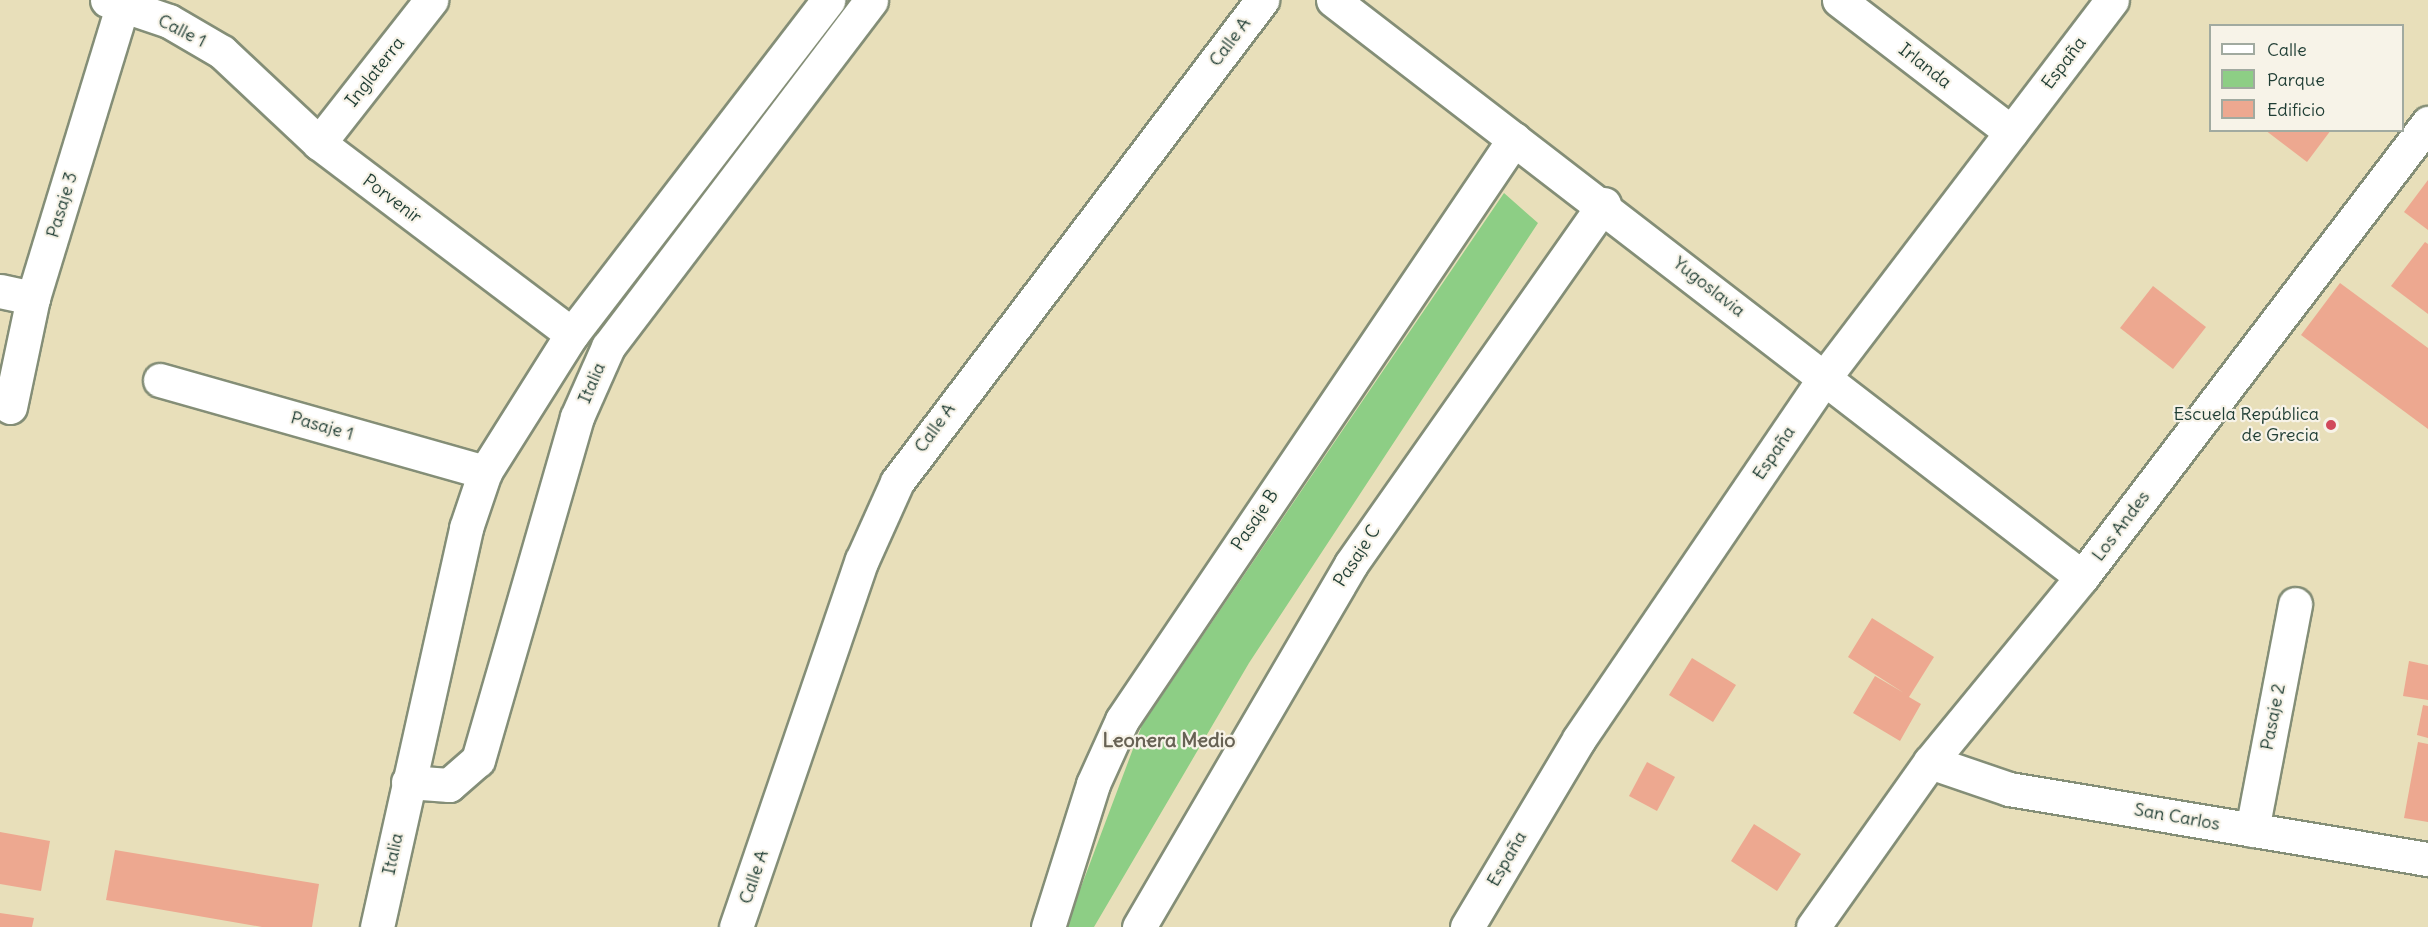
<!DOCTYPE html>
<html>
<head>
<meta charset="utf-8">
<style>
	body { margin:0 }
	#map { position:relative; width:2428px; height:927px; overflow:hidden; background:#e8dfba; font-family:Delius,sans-serif }
	div>[style] { position:absolute }
	.green>* { inset:0; background:#8dce85 }
	.building>* { inset:0; background:#eda890 }
	.roads { filter:drop-shadow(2px 0 #848e77) drop-shadow(-2px 0 #848e77) drop-shadow(0 2px #848e77) drop-shadow(0 -2px #848e77) }
	.minor>* { height:33px; margin:-16.5px; padding:0 16.5px; transform-origin:16.5px; border-radius:16.5px; background:#fff }
	.dots>* { width:16px; height:16px; translate:-50% -50%; box-sizing:border-box; border:3px solid #f7f3e8; border-radius:50% }
	span { translate:-50% -50%; white-space:nowrap; text-align:center; line-height:1.15; -webkit-text-stroke:4.5px #f7f3e8; paint-order:stroke }
	.street-label { font-size:18px; color:#1f3d34 }
	.poi-label { font-size:18px; color:#1f3d34 }
	.right { translate:-100% -50%; text-align:right }
	.neighbourhood-label { font-size:20px; color:#676254; font-weight:700 }
	.legend { position:absolute; left:2209px; top:24px; width:195px; height:108px; box-sizing:border-box; background:#f7f3e8; border:2px solid #a1aaa0; margin:0; padding:8px 10px; list-style:none; font-size:18px; color:#1f3d34 }
	.legend li { display:flex; align-items:center; gap:12px; height:30px }
	.legend b { width:30px; border:2px solid #a1aaa0 }
</style>
</head>
<body>
<div id="map">
	<div class="green">
		<div style="clip-path:polygon(1504px 193px,1538px 223px,1249px 663px,1094px 927px,1066px 927px,1142px 725px)"></div>
	</div>
	<div class="building">
		<div style="clip-path:polygon(2265px 130px,2331px 130px,2307px 162px)"></div>
		<div style="clip-path:polygon(2428px 180px,2428px 230px,2404px 212px)"></div>
		<div style="clip-path:polygon(2425px 242px,2428px 244px,2428px 314px,2391px 286px)"></div>
		<div style="clip-path:polygon(2340px 283px,2428px 348px,2428px 429px,2301px 335px)"></div>
		<div style="clip-path:polygon(2153px 286px,2206px 327px,2173px 369px,2120px 328px)"></div>
		<div style="clip-path:polygon(1872px 618px,1934px 657px,1909px 697px,1921px 704px,1900px 741px,1853px 713px,1875px 676px,1904px 693px,1848px 657px)"></div>
		<div style="clip-path:polygon(1692px 658px,1736px 685px,1713px 722px,1669px 695px)"></div>
		<div style="clip-path:polygon(2409px 661px,2428px 665px,2428px 700px,2403px 696px)"></div>
		<div style="clip-path:polygon(2423px 705px,2428px 706px,2428px 738px,2417px 735px)"></div>
		<div style="clip-path:polygon(2418px 742px,2428px 744px,2428px 822px,2404px 818px)"></div>
		<div style="clip-path:polygon(1647px 762px,1675px 777px,1657px 811px,1629px 796px)"></div>
		<div style="clip-path:polygon(1754px 824px,1801px 854px,1777px 891px,1731px 861px)"></div>
		<div style="clip-path:polygon(0 832px,50px 841px,41px 891px,0 884px)"></div>
		<div style="clip-path:polygon(115px 850px,319px 884px,312px 927px,262px 927px,106px 900px)"></div>
		<div style="clip-path:polygon(0 913px,34px 918px,32px 927px,0 927px)"></div>
	</div>
	<div class="roads">
		<div class="minor">
			<div style="left:107px;top:0;width:65px;rotate:18.7deg"></div>
			<div style="left:169px;top:21px;width:61px;rotate:30.3deg"></div>
			<div style="left:222px;top:52px;width:133px;rotate:43.2deg"></div>
			<div style="left:319px;top:143px;width:317px;rotate:37.1deg"></div>
			<div style="left:1333px;top:0;width:945px;rotate:37.61deg"></div>
			<div style="left:1839px;top:0;width:217px;rotate:37.5deg"></div>
			<div style="left:319px;top:143px;width:182px;rotate:-51.9deg"></div>
			<div style="left:0;top:291px;width:34px;rotate:12deg"></div>
			<div style="left:160px;top:380px;width:338px;rotate:15.8deg"></div>
			<div style="left:10px;top:407px;width:111px;rotate:-78.1deg"></div>
			<div style="left:33px;top:298px;width:312px;rotate:-73deg"></div>
			<div style="left:1930px;top:762px;width:83px;rotate:18.9deg"></div>
			<div style="left:2009px;top:789px;width:425px;rotate:9.5deg"></div>
			<div style="left:408px;top:782px;width:41px;rotate:4.2deg"></div>
			<div style="left:449px;top:785px;width:38px;rotate:-41deg"></div>
			<div style="left:478px;top:760px;width:357px;rotate:-73.9deg"></div>
			<div style="left:577px;top:417px;width:77px;rotate:-66.1deg"></div>
			<div style="left:608px;top:347px;width:435px;rotate:-52.8deg"></div>
			<div style="left:2252px;top:830px;width:230px;rotate:-79.2deg"></div>
			<div style="left:377px;top:927px;width:409px;rotate:-77.4deg"></div>
			<div style="left:466px;top:528px;width:59px;rotate:-71.3deg"></div>
			<div style="left:485px;top:472px;width:163px;rotate:-57.8deg"></div>
			<div style="left:572px;top:334px;width:421px;rotate:-52.5deg"></div>
			<div style="left:736px;top:927px;width:388px;rotate:-71.1deg"></div>
			<div style="left:862px;top:560px;width:85px;rotate:-65.8deg"></div>
			<div style="left:897px;top:482px;width:605px;rotate:-52.86deg"></div>
			<div style="left:1048px;top:927px;width:150px;rotate:-72.5deg"></div>
			<div style="left:1093px;top:784px;width:70px;rotate:-65.6deg"></div>
			<div style="left:1122px;top:720px;width:701px;rotate:-55.99deg"></div>
			<div style="left:1139px;top:927px;width:420px;rotate:-59.7deg"></div>
			<div style="left:1351px;top:564px;width:440px;rotate:-54.9deg"></div>
			<div style="left:1467px;top:927px;width:219px;rotate:-59.2deg"></div>
			<div style="left:1579px;top:739px;width:436px;rotate:-55.8deg"></div>
			<div style="left:1824px;top:378px;width:475px;rotate:-52.7deg"></div>
			<div style="left:1813px;top:927px;width:202px;rotate:-54.7deg"></div>
			<div style="left:1930px;top:762px;width:239px;rotate:-50.6deg"></div>
			<div style="left:2082px;top:577px;width:571px;rotate:-52.69deg"></div>
		</div>
	</div>
	<div class="dots">
		<div style="left:2331px;top:425px;background:#d1495b"></div>
	</div>
	<div class="street-label">
		<span style="left:182px;top:31px;rotate:27deg">Calle 1</span>
		<span style="left:1230px;top:42px;rotate:-53deg">Calle A</span>
		<span style="left:2064px;top:63px;rotate:-53deg">España</span>
		<span style="left:1925px;top:66px;rotate:38deg">Irlanda</span>
		<span style="left:375px;top:72px;rotate:-52deg">Inglaterra</span>
		<span style="left:392px;top:199px;rotate:37deg">Porvenir</span>
		<span style="left:62px;top:205px;rotate:-73deg">Pasaje 3</span>
		<span style="left:1709px;top:287px;rotate:38deg">Yugoslavia</span>
		<span style="left:592px;top:383px;rotate:-67deg">Italia</span>
		<span style="left:322px;top:426px;rotate:16deg">Pasaje 1</span>
		<span style="left:935px;top:428px;rotate:-54deg">Calle A</span>
		<span style="left:1774px;top:453px;rotate:-56deg">España</span>
		<span style="left:1255px;top:520px;rotate:-56deg">Pasaje B</span>
		<span style="left:2121px;top:526px;rotate:-53deg">Los Andes</span>
		<span style="left:1357px;top:556px;rotate:-57deg">Pasaje C</span>
		<span style="left:2273px;top:717px;rotate:-79deg">Pasaje 2</span>
		<span style="left:2177px;top:817px;rotate:10deg">San Carlos</span>
		<span style="left:393px;top:854px;rotate:-78deg">Italia</span>
		<span style="left:1507px;top:859px;rotate:-60deg">España</span>
		<span style="left:754px;top:877px;rotate:-71deg">Calle A</span>
	</div>
	<div class="poi-label">
		<span class="right" style="left:2319px;top:425px">Escuela República<br>de Grecia</span>
	</div>
	<div class="neighbourhood-label">
		<span style="left:1169px;top:739px">Leonera Medio</span>
	</div>
	<ul class="legend">
	<li><b style="height:8px;background:#fff"></b>Calle</li>
	<li><b style="height:16px;background:#8dce85"></b>Parque</li>
	<li><b style="height:16px;background:#eda890"></b>Edificio</li>
	</ul>
</div>
</body>
</html>
